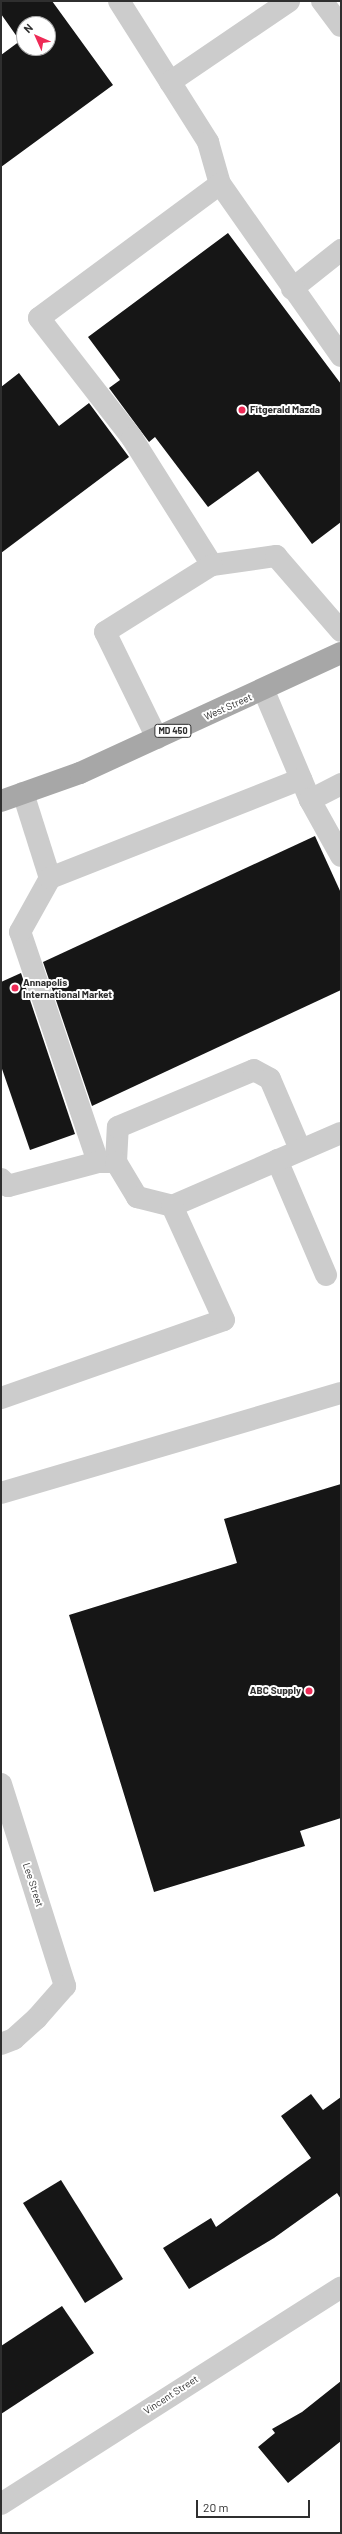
<!DOCTYPE html>
<html>
<head>
<meta charset="utf-8">
<style>
	body { margin:0 }
	#map { position:relative; width:342px; height:2534px; overflow:hidden; background:#fff; font-family:Barlow,sans-serif }
	div>[style] { position:absolute }
	.building>* { inset:0; background:#161616 }
	.minor>* { height:22px; margin:-11px; padding:0 11px; transform-origin:11px; border-radius:11px; background:#ccc }
	.major>* { height:22px; margin:-11px; padding:0 11px; transform-origin:11px; border-radius:11px; background:#a7a7a7 }
	.dots>* { width:11px; height:11px; translate:-50% -50%; box-sizing:border-box; border:2px solid #fff; border-radius:50% }
	span { translate:-50% -50%; white-space:nowrap; text-align:center; line-height:1.15; -webkit-text-stroke:4px #fff; paint-order:stroke }
	.shield-label span { padding:1px 3px; background:#fff; border:1px solid; border-radius:3px; -webkit-text-stroke-width:0 }
	.shield-label { font-size:9px; color:#2f2f2f; font-weight:700 }
	.poi-label { font-size:10px; color:#2f2f2f; font-weight:700 }
	.left { translate:0 -50%; text-align:left }
	.right { translate:-100% -50%; text-align:right }
	.street-label { font-size:10px; color:#2f2f2f }
	.frame { position:absolute; inset:0; border:2px solid #2f2f2f; pointer-events:none }
	.north { position:absolute; left:16px; top:16px; width:40px; height:40px; box-sizing:border-box; background:#fff; border:1px solid #acacac; border-radius:50%; rotate:315deg; font-size:11px; font-weight:700; line-height:16px; text-align:center; color:#2f2f2f }
	.north::after { content:''; display:block; margin:auto; width:14px; height:18px; background:#ee2a56; clip-path:polygon(50% 0,100% 100%,50% 72%,0 100%) }
	.scale { position:absolute; left:196px; top:2500px; width:114px; height:18px; box-sizing:border-box; border:2px solid #2f2f2f; border-top:0; padding-left:5px; font-size:12px; line-height:14px; white-space:nowrap; color:#2f2f2f; -webkit-text-stroke:3px #fff; paint-order:stroke }
</style>
</head>
<body>
<div id="map">
	<div class="building">
		<div style="clip-path:polygon(evenodd,1px 1px,52px 1px,113px 85px,1px 167px,1px 55px,20px 41px,1px 14px,1px 1px,24px 24px,48px 24px,48px 48px,24px 48px,24px 24px)"></div>
		<div style="clip-path:polygon(228px 233px,341px 384px,341px 522px,312px 544px,258px 471px,208px 507px,155px 437px,149px 442px,109px 388px,120px 380px,88px 337px)"></div>
		<div style="clip-path:polygon(19px 373px,59px 426px,89px 403px,129px 457px,1px 553px,1px 387px)"></div>
		<div style="clip-path:polygon(315px 836px,341px 893px,341px 990px,92px 1106px,43px 962px)"></div>
		<div style="clip-path:polygon(21px 973px,75px 1134px,30px 1150px,1px 1066px,1px 982px)"></div>
		<div style="clip-path:polygon(341px 1484px,341px 1818px,300px 1831px,305px 1846px,154px 1892px,69px 1615px,237px 1563px,224px 1519px)"></div>
		<div style="clip-path:polygon(311px 2094px,323px 2110px,341px 2097px,341px 2199px,337px 2193px,274px 2238px,189px 2289px,163px 2248px,211px 2218px,216px 2227px,311px 2158px,281px 2116px)"></div>
		<div style="clip-path:polygon(61px 2180px,123px 2279px,85px 2303px,23px 2203px)"></div>
		<div style="clip-path:polygon(62px 2306px,94px 2353px,1px 2414px,1px 2346px)"></div>
		<div style="clip-path:polygon(341px 2381px,341px 2441px,288px 2483px,258px 2447px,275px 2433px,272px 2429px,302px 2412px)"></div>
	</div>
	<div class="minor">
		<div style="left:119px;top:1px;width:167px;rotate:57.7deg"></div>
		<div style="left:208px;top:142px;width:44px;rotate:74.1deg"></div>
		<div style="left:322px;top:1px;width:31px;rotate:53deg"></div>
		<div style="left:170px;top:82px;width:144px;rotate:-34.2deg"></div>
		<div style="left:292px;top:289px;width:63px;rotate:-38.5deg"></div>
		<div style="left:341px;top:356px;width:210px;rotate:-125.1deg"></div>
		<div style="left:220px;top:184px;width:225px;rotate:143.5deg"></div>
		<div style="left:39px;top:318px;width:152px;rotate:52.2deg"></div>
		<div style="left:132px;top:438px;width:150px;rotate:57.8deg"></div>
		<div style="left:212px;top:565px;width:65px;rotate:-8deg"></div>
		<div style="left:276px;top:556px;width:99px;rotate:49.1deg"></div>
		<div style="left:264px;top:691px;width:118px;rotate:67.1deg"></div>
		<div style="left:310px;top:800px;width:64px;rotate:61deg"></div>
		<div style="left:157px;top:738px;width:118px;rotate:-116.1deg"></div>
		<div style="left:105px;top:632px;width:126px;rotate:-32.1deg"></div>
		<div style="left:23px;top:793px;width:89px;rotate:72.4deg"></div>
		<div style="left:310px;top:800px;width:35px;rotate:-27deg"></div>
		<div style="left:277px;top:1160px;width:125px;rotate:66.9deg"></div>
		<div style="left:98px;top:1162px;width:243px;rotate:-108.7deg"></div>
		<div style="left:20px;top:932px;width:62px;rotate:-60.9deg"></div>
		<div style="left:50px;top:878px;width:270px;rotate:-21.5deg"></div>
		<div style="left:116px;top:1162px;width:35px;rotate:-87deg"></div>
		<div style="left:118px;top:1127px;width:147px;rotate:-22.7deg"></div>
		<div style="left:254px;top:1070px;width:18px;rotate:29deg"></div>
		<div style="left:270px;top:1079px;width:76px;rotate:66.8deg"></div>
		<div style="left:1px;top:1179px;width:10px;rotate:45deg"></div>
		<div style="left:8px;top:1186px;width:93px;rotate:-14.9deg"></div>
		<div style="left:98px;top:1162px;width:18px"></div>
		<div style="left:116px;top:1162px;width:41px;rotate:59deg"></div>
		<div style="left:137px;top:1197px;width:36px;rotate:14deg"></div>
		<div style="left:172px;top:1206px;width:184px;rotate:-23.4deg"></div>
		<div style="left:1px;top:1398px;width:236px;rotate:-19.3deg"></div>
		<div style="left:224px;top:1320px;width:125px;rotate:-114.5deg"></div>
		<div style="left:1px;top:1493px;width:354px;rotate:-16.4deg"></div>
		<div style="left:1px;top:1784px;width:212px;rotate:72.4deg"></div>
		<div style="left:65px;top:1986px;width:43px;rotate:131.2deg"></div>
		<div style="left:37px;top:2018px;width:31px;rotate:138deg"></div>
		<div style="left:14px;top:2039px;width:14px;rotate:159deg"></div>
		<div style="left:1px;top:2504px;width:403px;rotate:-32.5deg"></div>
	</div>
	<div class="major">
		<div style="left:1px;top:801px;width:84px;rotate:-19.5deg"></div>
		<div style="left:80px;top:773px;width:287px;rotate:-24.7deg"></div>
	</div>
	<div class="dots">
		<div style="left:242px;top:410px;background:#ee2a56"></div>
		<div style="left:15px;top:988px;background:#ee2a56"></div>
		<div style="left:309px;top:1691px;background:#ee2a56"></div>
	</div>
	<div class="shield-label">
		<span style="left:173px;top:731px">MD 450</span>
	</div>
	<div class="poi-label">
		<span class="left" style="left:250px;top:410px">Fitgerald Mazda</span>
		<span class="left" style="left:23px;top:988px">Annapolis<br>International Market</span>
		<span class="right" style="left:301px;top:1691px">ABC Supply</span>
	</div>
	<div class="street-label">
		<span style="left:228px;top:707px;rotate:-24deg">West Street</span>
		<span style="left:33px;top:1885px;rotate:72deg">Lee Street</span>
		<span style="left:171px;top:2395px;rotate:-33deg">Vincent Street</span>
	</div>
	<div class="frame"></div>
	<div class="north">N</div>
	<div class="scale">20 m</div>
</div>
</body>
</html>
